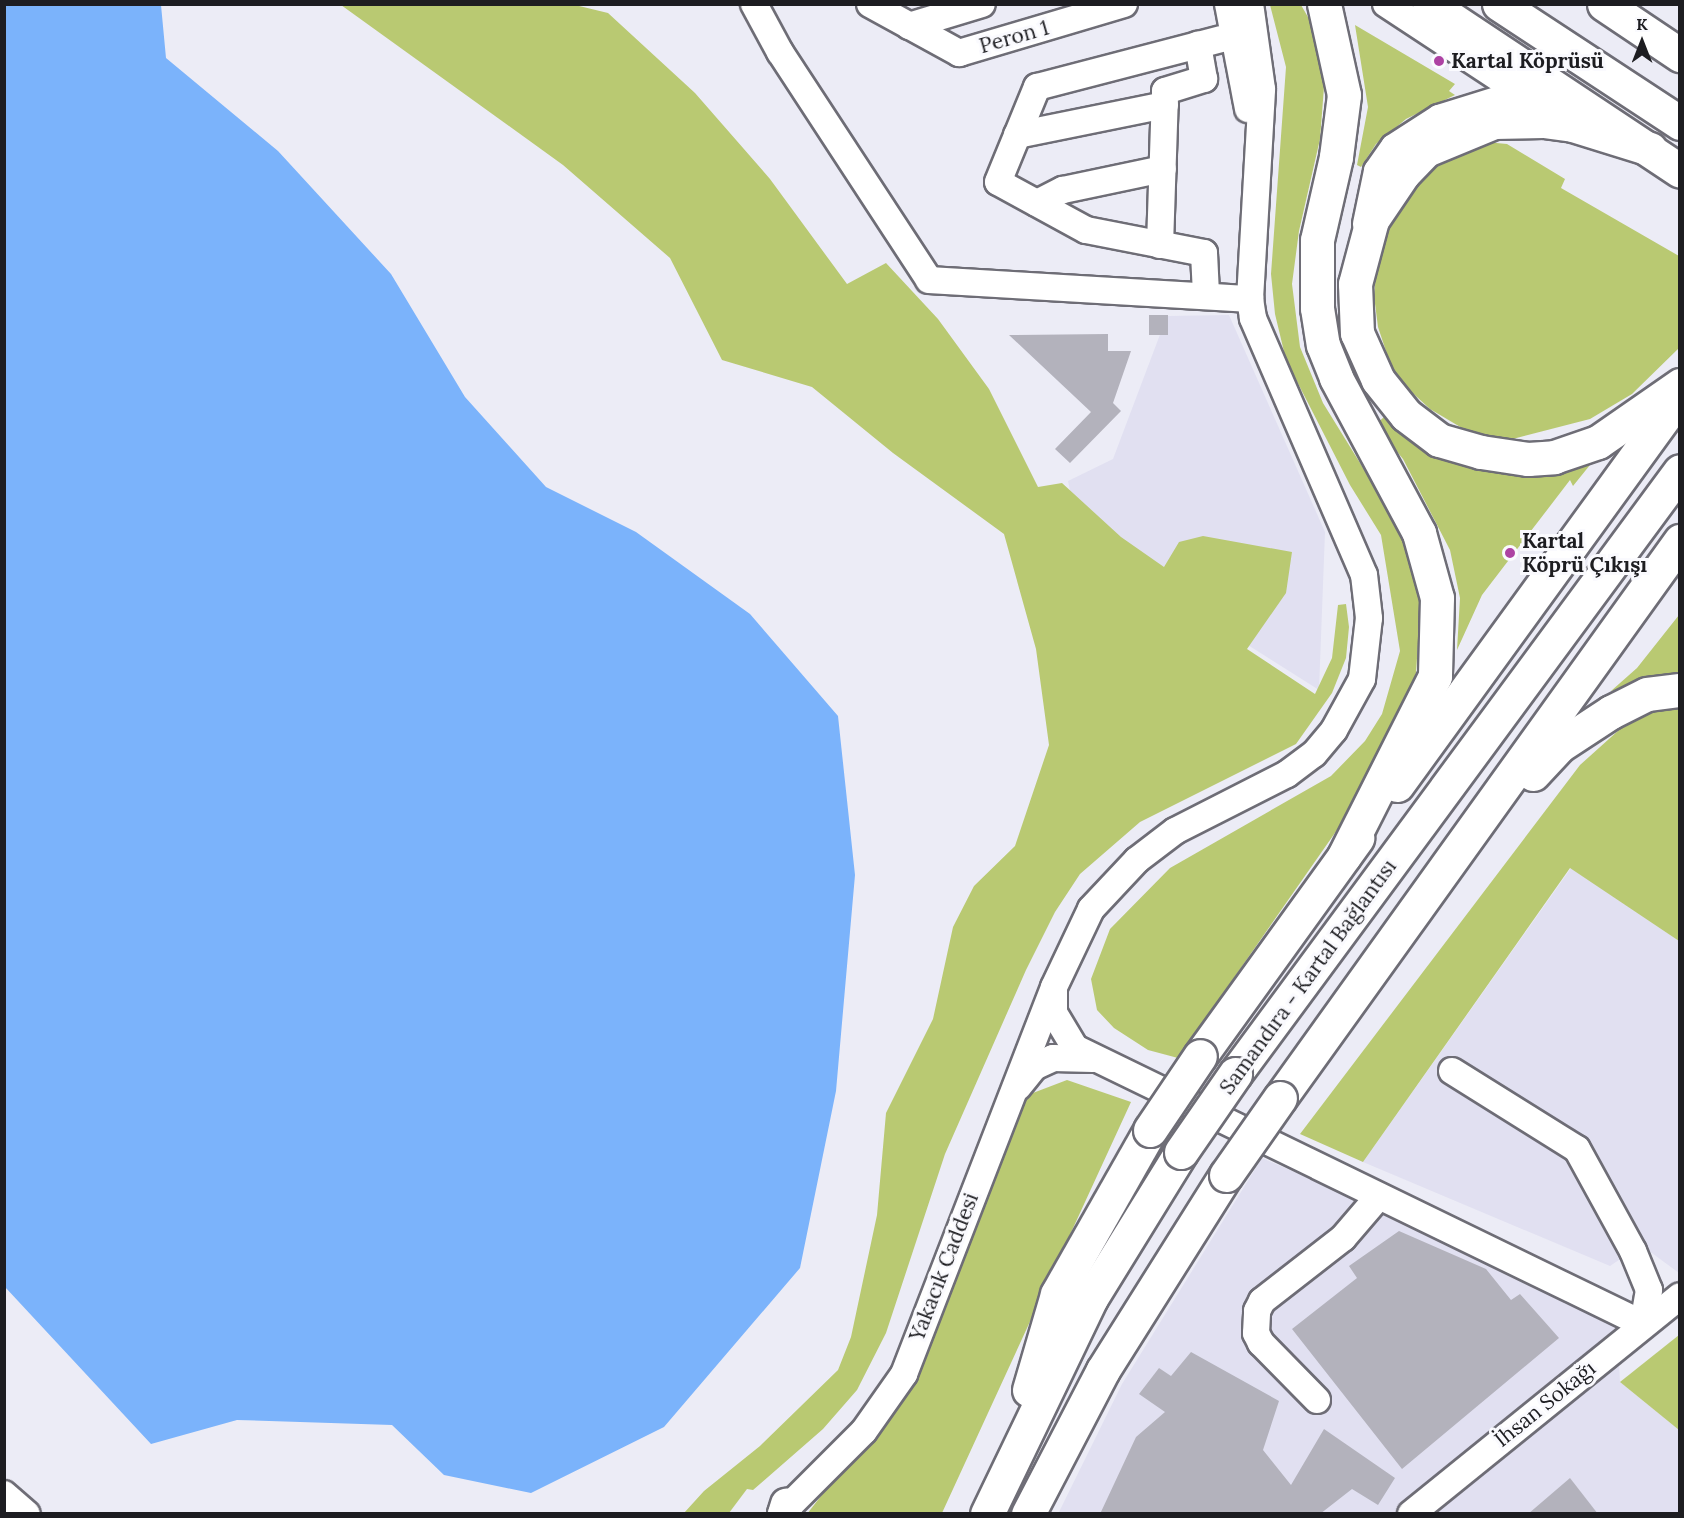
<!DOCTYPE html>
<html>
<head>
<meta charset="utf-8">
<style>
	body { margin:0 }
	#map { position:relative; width:1684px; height:1518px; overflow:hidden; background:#ececf6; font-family:Lora,serif }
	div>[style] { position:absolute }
	.built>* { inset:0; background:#e1e0f1 }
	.green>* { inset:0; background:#b9c972 }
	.water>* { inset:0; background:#7bb3fb }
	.building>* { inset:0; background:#b3b2bc }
	.roads { filter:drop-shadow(2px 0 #6e6d76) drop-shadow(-2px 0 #6e6d76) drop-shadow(0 2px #6e6d76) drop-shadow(0 -2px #6e6d76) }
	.minor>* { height:26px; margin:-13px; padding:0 13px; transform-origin:13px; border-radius:13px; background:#fff }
	.major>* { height:32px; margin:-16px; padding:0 16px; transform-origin:16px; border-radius:16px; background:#fff }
	.highway>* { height:33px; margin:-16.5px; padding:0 16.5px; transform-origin:16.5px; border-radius:16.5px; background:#fff }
	.bridges { filter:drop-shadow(2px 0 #6e6d76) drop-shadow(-2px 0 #6e6d76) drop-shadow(0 2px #6e6d76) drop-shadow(0 -2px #6e6d76) }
	.highway-bridge>* { height:33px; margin:-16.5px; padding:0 16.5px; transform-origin:16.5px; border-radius:16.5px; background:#fff }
	.dots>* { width:16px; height:16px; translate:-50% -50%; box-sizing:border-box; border:3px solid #fafafe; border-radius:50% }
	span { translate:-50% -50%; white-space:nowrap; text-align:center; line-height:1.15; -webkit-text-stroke:6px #fafafe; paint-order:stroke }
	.street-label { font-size:21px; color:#1d1d21 }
	.poi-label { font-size:21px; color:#1d1d21; font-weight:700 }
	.left { translate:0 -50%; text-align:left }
	.frame { position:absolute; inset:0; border:6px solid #1d1d21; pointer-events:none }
	.north { position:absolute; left:1612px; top:12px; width:60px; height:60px; -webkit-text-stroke:4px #fafafe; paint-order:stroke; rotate:0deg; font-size:16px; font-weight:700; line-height:24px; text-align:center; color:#1d1d21 }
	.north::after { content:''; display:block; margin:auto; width:21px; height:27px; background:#1d1d21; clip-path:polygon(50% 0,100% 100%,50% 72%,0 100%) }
</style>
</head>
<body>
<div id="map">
	<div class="built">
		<div style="clip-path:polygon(1229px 315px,1325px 532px,1319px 690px,1080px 539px,1068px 481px,1113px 459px,1167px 316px)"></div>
		<div style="clip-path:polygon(1571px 868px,1679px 941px,1679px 1273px,1641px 1245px,1610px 1266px,1363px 1162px)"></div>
		<div style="clip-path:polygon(1262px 1158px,1616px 1308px,1620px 1382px,1679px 1430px,1679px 1513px,1058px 1514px,1122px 1384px)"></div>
	</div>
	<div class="green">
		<div style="clip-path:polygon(575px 5px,608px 13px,695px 93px,770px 179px,847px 284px,886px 263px,938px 319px,989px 389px,1038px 487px,1062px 483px,1121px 537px,1164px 567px,1179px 542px,1203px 536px,1292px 552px,1286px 593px,1247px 649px,1315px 694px,1332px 658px,1338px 605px,1346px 604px,1349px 627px,1346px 658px,1332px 693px,1296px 744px,1140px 822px,1080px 874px,1055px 912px,1026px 970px,945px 1154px,886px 1333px,857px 1390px,823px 1429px,753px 1490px,747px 1489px,729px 1513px,684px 1513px,704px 1491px,760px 1446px,838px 1370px,851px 1337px,877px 1215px,886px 1113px,933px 1019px,953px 927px,974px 886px,1015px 846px,1049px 745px,1036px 649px,1004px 534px,893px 453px,812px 387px,722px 360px,670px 258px,563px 165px,341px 5px)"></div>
		<div style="clip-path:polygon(1270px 5px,1301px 5px,1312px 24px,1318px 25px,1324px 87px,1320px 139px,1299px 231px,1292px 284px,1300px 347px,1323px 403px,1410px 544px,1421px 599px,1416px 673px,1395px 733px,1367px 787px,1178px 1058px,1148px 1050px,1114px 1028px,1097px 1010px,1091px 979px,1110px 929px,1170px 868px,1331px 776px,1365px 741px,1382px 714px,1400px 651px,1381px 535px,1350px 485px,1286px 360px,1275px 314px,1271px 274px,1286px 67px)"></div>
		<div style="clip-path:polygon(1355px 25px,1455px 84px,1449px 91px,1455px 95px,1406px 119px,1376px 144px,1361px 167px,1357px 165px,1368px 107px)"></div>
		<div style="clip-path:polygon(1486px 142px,1507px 144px,1565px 179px,1561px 188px,1679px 256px,1679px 348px,1632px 394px,1590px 419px,1505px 441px,1462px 428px,1430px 409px,1404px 385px,1390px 363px,1378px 327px,1374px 296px,1377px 263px,1395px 199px,1427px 167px)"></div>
		<div style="clip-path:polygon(1384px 417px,1431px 447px,1594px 460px,1573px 486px,1570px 480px,1482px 595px,1457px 650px,1460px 598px,1450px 550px,1403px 459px,1375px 425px)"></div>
		<div style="clip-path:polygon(1679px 615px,1679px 675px,1611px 691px,1637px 668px)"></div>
		<div style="clip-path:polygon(1679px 702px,1679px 941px,1570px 868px,1363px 1162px,1300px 1134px,1580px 765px,1639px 712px)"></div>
		<div style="clip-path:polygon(1067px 1080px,1131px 1102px,942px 1513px,807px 1514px,923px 1365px,1025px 1096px)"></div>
		<div style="clip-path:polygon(1679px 1335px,1679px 1430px,1620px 1382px)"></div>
	</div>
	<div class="water">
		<div style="clip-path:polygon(5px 4px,161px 5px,166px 58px,278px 151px,391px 274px,465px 397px,546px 487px,636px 532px,750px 614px,838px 716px,855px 875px,836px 1091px,800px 1268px,664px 1427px,531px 1493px,444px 1475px,392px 1425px,237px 1420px,151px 1444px,5px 1287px)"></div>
	</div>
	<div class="building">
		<div style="clip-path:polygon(1149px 315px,1168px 315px,1168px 335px,1149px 335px)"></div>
		<div style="clip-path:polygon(1108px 334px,1108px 351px,1131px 351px,1113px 403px,1121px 411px,1070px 463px,1055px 449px,1091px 412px,1009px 335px)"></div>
		<div style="clip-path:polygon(1399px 1231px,1486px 1269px,1511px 1300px,1520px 1294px,1559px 1338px,1402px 1469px,1292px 1329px,1357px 1278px,1349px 1266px)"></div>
		<div style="clip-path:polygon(1191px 1352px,1279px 1401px,1263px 1450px,1291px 1485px,1324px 1429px,1395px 1478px,1378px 1505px,1352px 1489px,1320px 1514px,1100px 1514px,1136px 1437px,1165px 1412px,1139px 1394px,1159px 1368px,1171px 1376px)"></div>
		<div style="clip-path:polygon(1570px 1478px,1598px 1514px,1528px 1514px)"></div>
	</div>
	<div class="roads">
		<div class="minor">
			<div style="left:754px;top:4px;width:55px;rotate:61.6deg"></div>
			<div style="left:780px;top:52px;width:272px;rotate:56.8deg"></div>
			<div style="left:929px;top:280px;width:322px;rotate:3.4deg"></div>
			<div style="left:870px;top:4px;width:102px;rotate:28.8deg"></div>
			<div style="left:959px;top:53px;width:172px;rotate:-16.5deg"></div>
			<div style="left:1228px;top:4px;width:107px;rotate:79.2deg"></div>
			<div style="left:1386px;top:4px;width:140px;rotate:33.3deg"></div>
			<div style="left:1503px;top:81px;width:37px;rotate:24deg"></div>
			<div style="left:909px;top:26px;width:76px;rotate:-16.8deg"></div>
			<div style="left:1017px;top:135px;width:151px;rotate:-11.5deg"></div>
			<div style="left:1037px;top:203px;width:29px;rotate:-27deg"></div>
			<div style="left:1063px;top:190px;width:102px;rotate:-11.9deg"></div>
			<div style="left:1366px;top:224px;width:54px;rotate:-78.3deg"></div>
			<div style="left:1377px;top:171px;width:29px;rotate:-55deg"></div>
			<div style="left:1394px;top:147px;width:54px;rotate:-32.8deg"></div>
			<div style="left:1439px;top:118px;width:64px;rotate:-17.3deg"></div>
			<div style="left:1500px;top:99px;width:30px;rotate:8deg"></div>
			<div style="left:1530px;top:103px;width:39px;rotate:21deg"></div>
			<div style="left:1160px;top:245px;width:154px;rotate:-88.1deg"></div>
			<div style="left:1165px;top:91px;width:41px;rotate:-17.1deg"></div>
			<div style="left:1204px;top:79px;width:35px;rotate:-100deg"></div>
			<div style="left:1206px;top:294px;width:41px;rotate:-92.8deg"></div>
			<div style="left:1204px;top:253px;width:120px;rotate:-169deg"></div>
			<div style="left:1086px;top:230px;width:100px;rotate:-151.4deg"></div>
			<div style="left:998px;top:182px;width:103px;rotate:-67.7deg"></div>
			<div style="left:1037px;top:87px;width:190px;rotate:-14.6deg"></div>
			<div style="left:1054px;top:990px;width:23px;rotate:90deg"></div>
			<div style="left:1054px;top:1013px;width:41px;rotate:59deg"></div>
			<div style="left:1075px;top:1048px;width:632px;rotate:25.92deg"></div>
			<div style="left:1452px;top:1071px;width:147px;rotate:32deg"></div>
			<div style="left:1577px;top:1149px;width:116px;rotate:61.2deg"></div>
			<div style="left:1633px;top:1251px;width:42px;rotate:67.7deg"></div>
			<div style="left:1649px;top:1290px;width:35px;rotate:100deg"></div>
			<div style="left:1018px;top:1087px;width:26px;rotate:-51deg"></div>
			<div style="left:1034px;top:1067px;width:21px;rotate:-25deg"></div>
			<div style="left:1053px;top:1058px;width:40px;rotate:1.4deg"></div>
			<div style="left:1317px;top:1400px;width:80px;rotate:-134.5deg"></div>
			<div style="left:1261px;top:1343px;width:11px;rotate:-117deg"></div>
			<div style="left:1256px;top:1333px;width:22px;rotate:-87deg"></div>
			<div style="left:1257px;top:1311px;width:11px;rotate:-63deg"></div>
			<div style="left:1262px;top:1301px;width:103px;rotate:-37.9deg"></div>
			<div style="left:1343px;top:1238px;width:55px;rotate:-49.4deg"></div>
			<div style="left:4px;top:1494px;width:30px;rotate:41deg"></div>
			<div style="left:781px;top:1514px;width:117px;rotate:-45deg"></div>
			<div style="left:864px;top:1431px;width:70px;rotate:-54.9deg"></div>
			<div style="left:904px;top:1374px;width:415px;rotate:-68.8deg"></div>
			<div style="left:1054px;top:987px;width:86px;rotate:-64.6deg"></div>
			<div style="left:1091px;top:909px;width:67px;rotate:-46.8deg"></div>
			<div style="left:1137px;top:860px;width:48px;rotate:-37.3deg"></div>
			<div style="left:1175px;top:831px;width:126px;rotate:-27deg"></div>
			<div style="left:1287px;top:774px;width:34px;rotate:-37deg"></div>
			<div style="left:1314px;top:754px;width:31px;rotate:-50deg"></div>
			<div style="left:1334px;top:730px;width:58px;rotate:-61.2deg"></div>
			<div style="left:1362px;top:679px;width:61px;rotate:-83.5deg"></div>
			<div style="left:1369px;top:618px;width:43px;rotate:-96.6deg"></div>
			<div style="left:1364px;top:575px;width:280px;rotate:-113.4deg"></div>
			<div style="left:1253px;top:318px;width:19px;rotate:-99deg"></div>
			<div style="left:1250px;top:299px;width:210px;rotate:-86.7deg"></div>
			<div style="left:1262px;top:89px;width:86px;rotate:-98deg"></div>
			<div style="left:1411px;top:1514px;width:346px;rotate:-39deg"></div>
		</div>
		<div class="major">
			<div style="left:784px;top:1514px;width:10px;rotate:-73deg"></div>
		</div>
		<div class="highway">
			<div style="left:1324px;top:4px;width:93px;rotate:77.6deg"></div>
			<div style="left:1344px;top:95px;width:63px;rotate:97.4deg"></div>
			<div style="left:1336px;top:157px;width:85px;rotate:102.9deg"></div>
			<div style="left:1317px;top:240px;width:68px;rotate:90deg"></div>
			<div style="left:1317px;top:308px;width:37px;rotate:81deg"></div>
			<div style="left:1323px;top:345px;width:35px;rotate:68deg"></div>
			<div style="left:1336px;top:378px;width:176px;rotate:61.8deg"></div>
			<div style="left:1419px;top:533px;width:67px;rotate:74.5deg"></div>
			<div style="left:1437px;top:598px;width:78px;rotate:91.5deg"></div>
			<div style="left:1435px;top:676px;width:202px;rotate:116.8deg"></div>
			<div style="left:1429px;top:4px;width:301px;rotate:33.6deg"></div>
			<div style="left:1499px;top:4px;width:217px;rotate:33.3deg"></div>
			<div style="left:1604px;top:4px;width:92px;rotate:33.9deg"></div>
			<div style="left:1650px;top:149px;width:81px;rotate:-162.7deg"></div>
			<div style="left:1573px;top:125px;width:30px;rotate:-172deg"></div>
			<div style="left:1543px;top:121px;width:49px;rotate:178.8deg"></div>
			<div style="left:1494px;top:122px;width:74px;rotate:157.6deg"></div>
			<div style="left:1426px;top:150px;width:33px;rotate:134deg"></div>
			<div style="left:1403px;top:174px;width:55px;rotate:124deg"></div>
			<div style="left:1372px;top:220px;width:66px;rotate:104.9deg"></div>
			<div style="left:1355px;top:284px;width:49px;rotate:87.7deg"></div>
			<div style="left:1357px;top:333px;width:51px;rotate:65.9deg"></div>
			<div style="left:1378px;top:380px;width:45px;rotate:51.3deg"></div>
			<div style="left:1406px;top:415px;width:41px;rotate:37.1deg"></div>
			<div style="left:1439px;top:440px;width:44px;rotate:15.9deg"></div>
			<div style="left:1481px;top:452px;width:48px;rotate:8.5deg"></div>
			<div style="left:1528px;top:459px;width:26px;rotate:-4deg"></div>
			<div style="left:1554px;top:457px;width:46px;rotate:-18.8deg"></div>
			<div style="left:1598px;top:442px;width:100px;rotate:-34.8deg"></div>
			<div style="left:1533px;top:774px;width:38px;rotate:-47deg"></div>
			<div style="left:1559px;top:746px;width:62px;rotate:-33.2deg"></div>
			<div style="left:1611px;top:712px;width:40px;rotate:-26.6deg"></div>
			<div style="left:1647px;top:694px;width:33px;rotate:-7deg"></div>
			<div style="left:1397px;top:785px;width:477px;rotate:-54deg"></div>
			<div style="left:1200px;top:1056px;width:269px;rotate:-54.2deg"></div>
			<div style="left:1235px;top:1074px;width:749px;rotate:-53.57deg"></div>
			<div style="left:1280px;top:1098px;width:686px;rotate:-54.32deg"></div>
			<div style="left:1029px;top:1390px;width:100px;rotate:-73.7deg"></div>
			<div style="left:1057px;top:1294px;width:189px;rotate:-60.4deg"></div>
			<div style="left:987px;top:1514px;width:240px;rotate:-64.3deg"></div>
			<div style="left:1091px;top:1298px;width:172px;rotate:-58.3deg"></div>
			<div style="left:1028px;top:1514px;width:162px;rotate:-62.5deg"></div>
			<div style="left:1103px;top:1370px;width:231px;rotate:-57.8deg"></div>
		</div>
	</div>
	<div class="bridges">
		<div class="highway-bridge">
			<div style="left:1150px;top:1130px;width:89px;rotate:-56deg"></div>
			<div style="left:1181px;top:1152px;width:95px;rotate:-55.3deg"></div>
			<div style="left:1226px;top:1175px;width:94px;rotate:-55deg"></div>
		</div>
	</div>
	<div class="dots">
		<div style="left:1439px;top:61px;background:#ad42a3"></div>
		<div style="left:1510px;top:553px;background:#ad42a3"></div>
	</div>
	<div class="street-label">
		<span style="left:1014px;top:37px;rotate:-16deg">Peron 1</span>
		<span style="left:1308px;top:977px;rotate:-54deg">Samandıra - Kartal Bağlantısı</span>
		<span style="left:944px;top:1267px;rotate:-69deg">Yakacık Caddesi</span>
		<span style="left:1545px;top:1404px;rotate:-39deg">İhsan Sokağı</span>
	</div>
	<div class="poi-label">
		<span class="left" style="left:1451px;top:61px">Kartal Köprüsü</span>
		<span class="left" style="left:1522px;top:553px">Kartal<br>Köprü Çıkışı</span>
	</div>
	<div class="frame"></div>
	<div class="north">K</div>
</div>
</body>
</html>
